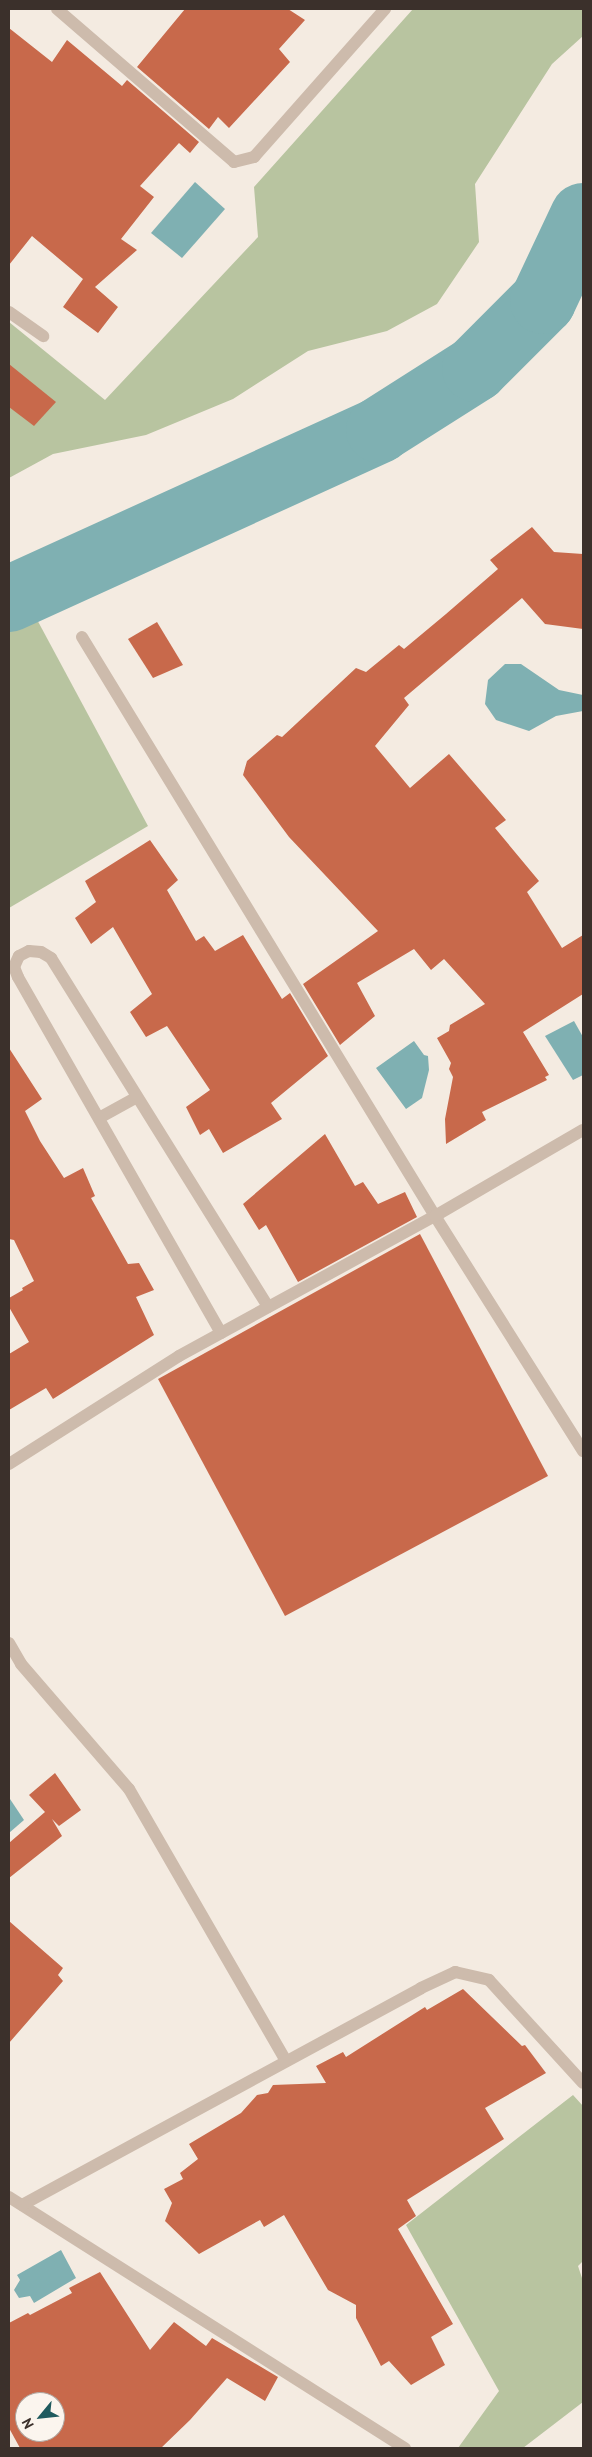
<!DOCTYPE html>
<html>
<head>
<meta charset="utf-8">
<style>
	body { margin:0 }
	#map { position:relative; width:592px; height:2457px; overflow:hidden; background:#f4ebe1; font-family:"PT Sans",sans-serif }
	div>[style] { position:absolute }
	.green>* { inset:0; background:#b8c4a0 }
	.water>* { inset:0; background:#7fb0b2 }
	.river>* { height:66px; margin:-33px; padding:0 33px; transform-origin:33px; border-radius:33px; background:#7fb0b2 }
	.building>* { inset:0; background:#c8694b }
	.street>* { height:12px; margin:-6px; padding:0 6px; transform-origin:6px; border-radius:6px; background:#cdbbac }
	span { translate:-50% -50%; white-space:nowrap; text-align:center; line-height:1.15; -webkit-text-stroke:4.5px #fbf5ee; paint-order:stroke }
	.frame { position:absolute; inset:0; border:10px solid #3b302b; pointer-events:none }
	.north { position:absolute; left:15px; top:2392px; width:50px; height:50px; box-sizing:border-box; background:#fbf5ee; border:1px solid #aea6a0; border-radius:50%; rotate:242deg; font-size:14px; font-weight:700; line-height:20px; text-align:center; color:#3b302b }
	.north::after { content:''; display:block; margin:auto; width:18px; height:22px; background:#1f5a5e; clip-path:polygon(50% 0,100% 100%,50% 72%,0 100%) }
</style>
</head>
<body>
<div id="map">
	<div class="green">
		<div style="clip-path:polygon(413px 9px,583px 9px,583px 36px,552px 64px,475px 184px,479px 242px,437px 304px,387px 331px,308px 351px,233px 399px,146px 435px,53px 454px,9px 478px,9px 322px,105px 400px,258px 237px,254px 187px)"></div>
		<div style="clip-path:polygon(34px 614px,148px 826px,9px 908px,9px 628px)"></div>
		<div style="clip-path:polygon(573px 2095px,583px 2106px,583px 2261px,578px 2266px,583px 2281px,583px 2402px,523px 2448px,458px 2448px,499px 2391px,406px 2225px)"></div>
	</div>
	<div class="water">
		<div style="clip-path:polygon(195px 182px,225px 209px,182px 258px,151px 233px)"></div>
		<div style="clip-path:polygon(505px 664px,521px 664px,559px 690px,583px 695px,583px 711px,556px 716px,529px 731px,496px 720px,485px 704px,488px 680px)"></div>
		<div style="clip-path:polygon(574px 1021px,583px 1037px,583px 1075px,573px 1080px,545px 1036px)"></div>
		<div style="clip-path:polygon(414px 1041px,424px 1055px,428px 1056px,429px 1070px,422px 1098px,406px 1109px,376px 1068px)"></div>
		<div style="clip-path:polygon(10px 1799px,24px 1820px,9px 1833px,9px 1800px)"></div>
		<div style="clip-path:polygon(61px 2250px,76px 2278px,34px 2303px,30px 2296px,19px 2298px,14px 2290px,20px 2280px,17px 2275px)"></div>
	</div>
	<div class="river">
		<div style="left:9px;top:599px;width:407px;rotate:-24.5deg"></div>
		<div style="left:379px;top:430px;width:114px;rotate:-32.4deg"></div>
		<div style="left:475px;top:369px;width:96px;rotate:-45deg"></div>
		<div style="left:543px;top:301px;width:94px;rotate:-64.8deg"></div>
	</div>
	<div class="building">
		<div style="clip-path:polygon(185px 9px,288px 9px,305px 20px,279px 49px,290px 62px,229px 128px,218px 117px,209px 129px,137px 67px)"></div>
		<div style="clip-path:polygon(9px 28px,52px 62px,67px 40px,122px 86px,127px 80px,199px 142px,190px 153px,179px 143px,140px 186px,154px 197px,121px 239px,137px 250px,95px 287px,118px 307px,98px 333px,63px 307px,83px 279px,32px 236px,9px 265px)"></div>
		<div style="clip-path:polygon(9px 364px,56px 402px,34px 426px,9px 407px)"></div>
		<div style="clip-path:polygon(532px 527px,554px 552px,583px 554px,583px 629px,545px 624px,522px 598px,404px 698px,409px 705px,375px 746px,410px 788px,449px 754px,506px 820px,495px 828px,539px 881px,527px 892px,562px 948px,583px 935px,583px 994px,523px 1032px,549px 1075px,545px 1077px,547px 1080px,482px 1112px,486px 1120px,446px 1144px,445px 1119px,453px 1077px,449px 1069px,451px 1063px,437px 1038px,449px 1031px,450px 1025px,485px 1004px,444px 959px,431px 970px,414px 949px,357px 983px,375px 1016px,340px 1045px,303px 984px,378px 931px,289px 837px,243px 775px,247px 761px,277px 735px,282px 737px,356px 668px,366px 672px,399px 645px,404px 649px,446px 614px,498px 569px,490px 560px)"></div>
		<div style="clip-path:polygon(157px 622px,183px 665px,153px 678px,128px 639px)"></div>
		<div style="clip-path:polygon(150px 840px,178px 880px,167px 890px,196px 941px,204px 936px,215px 951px,243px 935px,282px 999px,290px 993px,328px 1056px,271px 1103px,282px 1119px,223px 1153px,209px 1129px,200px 1135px,186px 1107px,210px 1090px,167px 1026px,146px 1037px,130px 1012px,152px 994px,113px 927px,91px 944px,75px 918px,96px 902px,85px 881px)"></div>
		<div style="clip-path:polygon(9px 1048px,42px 1099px,25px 1111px,40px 1141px,64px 1178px,83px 1168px,95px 1196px,91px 1198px,128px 1264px,139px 1263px,154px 1290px,136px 1297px,154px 1335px,53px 1399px,46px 1388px,9px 1410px,9px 1354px,29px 1342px,9px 1307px,9px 1298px,23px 1290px,22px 1288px,34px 1281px,14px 1240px,9px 1239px)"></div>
		<div style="clip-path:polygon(325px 1134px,355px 1186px,363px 1182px,378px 1204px,405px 1192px,417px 1217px,298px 1282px,266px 1225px,259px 1230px,243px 1204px)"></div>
		<div style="clip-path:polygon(420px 1234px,548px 1476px,285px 1616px,158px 1379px)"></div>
		<div style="clip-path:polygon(55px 1773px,81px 1810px,59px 1826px,52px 1819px,62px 1836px,9px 1878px,9px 1843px,45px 1812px,29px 1795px)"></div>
		<div style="clip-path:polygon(9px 1921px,63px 1968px,58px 1975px,63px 1981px,9px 2043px)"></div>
		<div style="clip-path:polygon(463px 1989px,522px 2046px,525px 2045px,546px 2073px,485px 2108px,504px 2139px,407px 2200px,416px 2216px,398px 2229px,453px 2324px,431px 2337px,445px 2365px,411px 2385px,389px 2361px,381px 2366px,356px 2318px,356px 2305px,328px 2290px,284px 2215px,264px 2227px,260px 2220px,199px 2254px,165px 2221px,172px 2203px,164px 2189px,183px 2179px,180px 2173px,198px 2159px,189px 2144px,241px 2113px,257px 2095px,268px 2093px,273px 2085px,326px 2083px,316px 2066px,343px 2052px,346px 2057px,425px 2007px,427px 2010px)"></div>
		<div style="clip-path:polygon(evenodd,100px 2272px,150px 2350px,174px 2322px,206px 2346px,212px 2338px,278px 2377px,265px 2401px,227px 2378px,190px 2420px,161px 2448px,20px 2448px,9px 2428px,9px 2323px,28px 2313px,30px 2315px,72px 2293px,69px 2288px,100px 2272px,25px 2402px,55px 2402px,55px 2432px,25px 2432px,25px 2402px)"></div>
	</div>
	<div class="street">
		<div style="left:57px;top:9px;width:234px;rotate:40.8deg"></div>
		<div style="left:234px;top:162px;width:21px;rotate:-14deg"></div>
		<div style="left:254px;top:157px;width:198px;rotate:-48.5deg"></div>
		<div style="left:9px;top:312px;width:42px;rotate:35.2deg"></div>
		<div style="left:82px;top:637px;width:678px;rotate:58.63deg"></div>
		<div style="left:435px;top:1216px;width:278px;rotate:57.8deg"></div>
		<div style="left:99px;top:1118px;width:43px;rotate:-28.9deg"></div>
		<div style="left:221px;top:1333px;width:410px;rotate:-119.7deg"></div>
		<div style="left:18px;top:977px;width:11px;rotate:-112deg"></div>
		<div style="left:14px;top:967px;width:12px;rotate:-66deg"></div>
		<div style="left:19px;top:956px;width:11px;rotate:-27deg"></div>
		<div style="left:29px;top:951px;width:12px;rotate:5deg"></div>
		<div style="left:41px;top:952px;width:12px;rotate:31deg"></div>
		<div style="left:51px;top:958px;width:411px;rotate:58.1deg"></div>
		<div style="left:9px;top:1464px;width:201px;rotate:-32.4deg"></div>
		<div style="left:179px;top:1356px;width:292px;rotate:-28.7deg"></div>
		<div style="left:435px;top:1216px;width:171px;rotate:-30.2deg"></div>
		<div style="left:9px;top:1643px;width:24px;rotate:60deg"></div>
		<div style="left:21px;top:1664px;width:165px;rotate:49.2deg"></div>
		<div style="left:129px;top:1789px;width:314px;rotate:60deg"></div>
		<div style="left:9px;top:2197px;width:469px;rotate:32.4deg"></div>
		<div style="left:22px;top:2205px;width:454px;rotate:-28.5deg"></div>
		<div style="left:421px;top:1988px;width:38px;rotate:-25deg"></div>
		<div style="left:455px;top:1972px;width:35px;rotate:13deg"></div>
		<div style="left:489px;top:1980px;width:139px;rotate:47.6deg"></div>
	</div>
	<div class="frame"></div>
	<div class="north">N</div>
</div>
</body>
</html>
